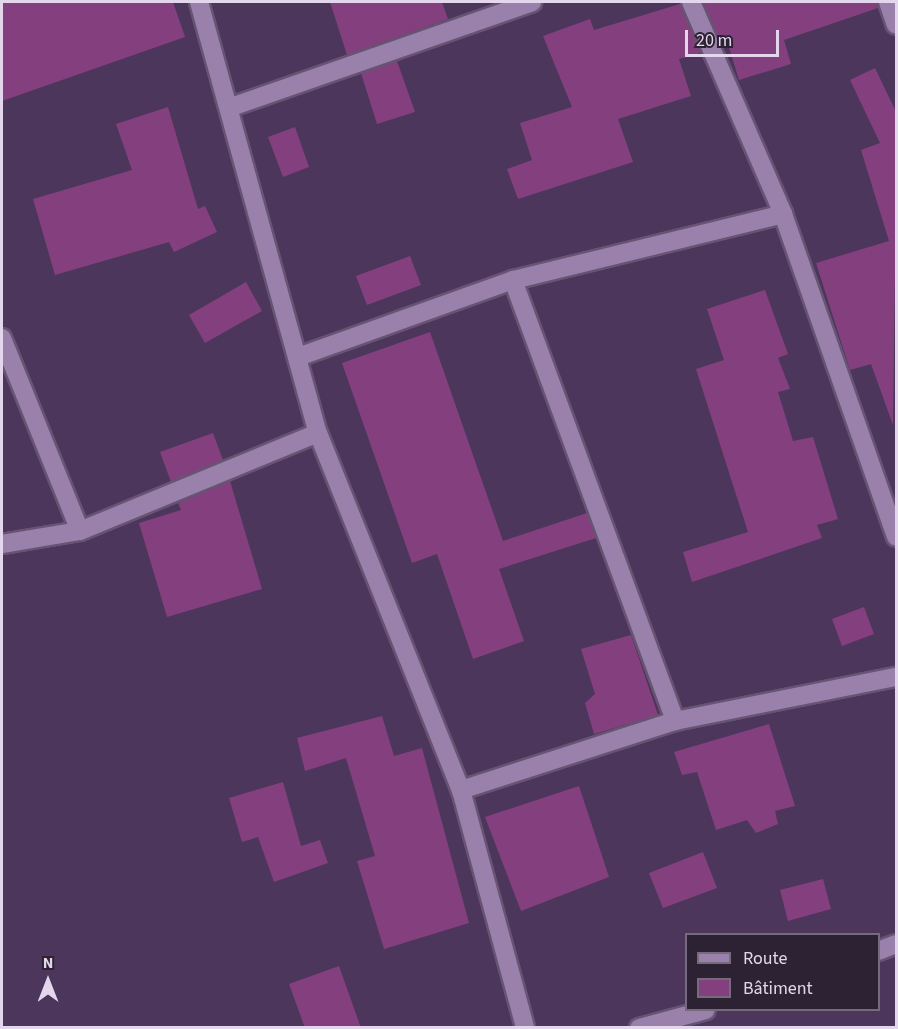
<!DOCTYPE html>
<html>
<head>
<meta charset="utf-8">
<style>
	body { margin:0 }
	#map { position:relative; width:898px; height:1029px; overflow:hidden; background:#4c365b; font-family:"Source Sans 3",sans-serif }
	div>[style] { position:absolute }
	.building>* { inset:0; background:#84407e }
	.roads { filter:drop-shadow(2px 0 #675473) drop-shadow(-2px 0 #675473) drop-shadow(0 2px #675473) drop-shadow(0 -2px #675473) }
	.minor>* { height:18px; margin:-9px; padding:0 9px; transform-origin:9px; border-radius:9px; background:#9981ab }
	span { translate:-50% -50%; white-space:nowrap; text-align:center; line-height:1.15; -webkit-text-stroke:4.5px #2c2233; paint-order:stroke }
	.frame { position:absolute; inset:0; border:3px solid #e4d7ed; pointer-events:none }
	.legend { position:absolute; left:685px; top:933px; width:195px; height:78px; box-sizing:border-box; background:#2c2233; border:2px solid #766a7d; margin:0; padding:8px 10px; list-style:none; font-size:18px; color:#e4d7ed }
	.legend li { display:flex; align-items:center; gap:12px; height:30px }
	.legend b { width:30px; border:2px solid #766a7d }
	.north { position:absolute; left:18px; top:951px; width:60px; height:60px; -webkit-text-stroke:4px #2c2233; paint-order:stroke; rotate:0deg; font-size:16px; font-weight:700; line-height:24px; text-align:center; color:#e4d7ed }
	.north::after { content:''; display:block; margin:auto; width:21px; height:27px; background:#e4d7ed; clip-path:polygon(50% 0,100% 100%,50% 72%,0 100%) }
	.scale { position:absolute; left:685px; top:30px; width:94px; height:27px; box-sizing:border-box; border:3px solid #e4d7ed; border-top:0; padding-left:8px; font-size:18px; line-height:21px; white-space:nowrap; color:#e4d7ed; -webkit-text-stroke:4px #2c2233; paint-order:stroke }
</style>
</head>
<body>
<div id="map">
	<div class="building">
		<div style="clip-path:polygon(2px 2px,173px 2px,185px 37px,2px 101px)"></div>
		<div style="clip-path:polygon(330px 2px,442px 2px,448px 19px,347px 55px)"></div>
		<div style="clip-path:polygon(703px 2px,877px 2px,878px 8px,784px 40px,791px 64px,739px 80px,728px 44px,722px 46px)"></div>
		<div style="clip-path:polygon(680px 4px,701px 53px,679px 59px,691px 96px,618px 119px,633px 162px,518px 199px,507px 169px,532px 160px,520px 123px,572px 107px,543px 36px,590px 19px,594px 30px)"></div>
		<div style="clip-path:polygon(397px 61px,415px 112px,377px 124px,361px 73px)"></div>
		<div style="clip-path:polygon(875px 68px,897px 114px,893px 425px,871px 364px,850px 370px,816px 263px,889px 241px,861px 150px,880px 143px,850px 80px)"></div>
		<div style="clip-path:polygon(168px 107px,198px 209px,205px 206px,217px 232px,174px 252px,169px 242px,55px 275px,33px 199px,132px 170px,116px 124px)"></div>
		<div style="clip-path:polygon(295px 127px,309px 167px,283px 177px,268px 137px)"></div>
		<div style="clip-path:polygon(410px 256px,421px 285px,367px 305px,356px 276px)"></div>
		<div style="clip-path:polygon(246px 282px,262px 311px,205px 343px,189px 315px)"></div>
		<div style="clip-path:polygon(765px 290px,788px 354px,778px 358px,790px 389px,778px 392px,793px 441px,813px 437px,838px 519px,817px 525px,822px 538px,692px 582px,683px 552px,748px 532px,696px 369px,724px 360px,707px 309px)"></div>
		<div style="clip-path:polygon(430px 332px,503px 541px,587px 513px,596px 538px,499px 569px,524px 641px,473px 659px,437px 554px,412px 563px,342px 363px)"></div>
		<div style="clip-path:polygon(213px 433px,223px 460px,171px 482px,160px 452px)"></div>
		<div style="clip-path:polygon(230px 481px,262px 589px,167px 617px,139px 523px,181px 510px,178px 503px)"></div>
		<div style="clip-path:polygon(864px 607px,874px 634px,842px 646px,832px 619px)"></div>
		<div style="clip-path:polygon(631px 635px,658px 715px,594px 734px,585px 703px,595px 694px,581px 649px)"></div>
		<div style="clip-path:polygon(382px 716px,394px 756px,422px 748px,469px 923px,384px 949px,357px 861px,375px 856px,346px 758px,305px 771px,297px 738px)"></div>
		<div style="clip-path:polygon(769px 724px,795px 806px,775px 811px,778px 824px,756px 833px,747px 820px,716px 830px,697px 772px,682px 775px,674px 752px)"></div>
		<div style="clip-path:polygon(283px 782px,301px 846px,320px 840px,328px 863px,274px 882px,258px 837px,242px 842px,229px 798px)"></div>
		<div style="clip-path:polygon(579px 786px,609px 877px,521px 911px,485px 817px)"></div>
		<div style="clip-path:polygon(703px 852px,717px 888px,663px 908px,649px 873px)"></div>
		<div style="clip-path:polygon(823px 879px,831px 909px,788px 921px,780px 890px)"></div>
		<div style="clip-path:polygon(339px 966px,361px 1028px,305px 1028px,289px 984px)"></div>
	</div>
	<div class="roads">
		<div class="minor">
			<div style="left:199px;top:2px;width:447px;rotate:74.6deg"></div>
			<div style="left:318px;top:433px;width:385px;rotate:68.2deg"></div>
			<div style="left:461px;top:790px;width:246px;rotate:74.9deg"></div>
			<div style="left:691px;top:2px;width:231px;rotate:66.5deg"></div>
			<div style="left:783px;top:214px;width:342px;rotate:70.7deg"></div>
			<div style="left:888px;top:2px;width:24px;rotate:71deg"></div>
			<div style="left:231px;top:107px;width:319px;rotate:-19.2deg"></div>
			<div style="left:513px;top:280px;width:470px;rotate:69.8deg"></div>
			<div style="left:2px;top:338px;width:208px;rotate:68deg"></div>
			<div style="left:298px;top:357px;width:228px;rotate:-19.7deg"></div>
			<div style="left:513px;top:280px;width:278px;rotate:-13.7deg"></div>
			<div style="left:2px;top:544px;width:79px;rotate:-9.5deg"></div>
			<div style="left:80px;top:531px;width:257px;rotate:-22.4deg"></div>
			<div style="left:461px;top:790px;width:225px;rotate:-17.9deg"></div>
			<div style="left:675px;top:721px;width:225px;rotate:-11.3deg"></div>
			<div style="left:878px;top:951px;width:19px;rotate:-21deg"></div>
			<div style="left:639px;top:1028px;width:69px;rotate:-15deg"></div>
		</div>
	</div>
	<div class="frame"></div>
	<ul class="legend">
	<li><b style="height:8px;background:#9981ab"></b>Route</li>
	<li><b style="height:16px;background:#84407e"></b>Bâtiment</li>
	</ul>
	<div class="north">N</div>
	<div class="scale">20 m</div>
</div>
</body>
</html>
